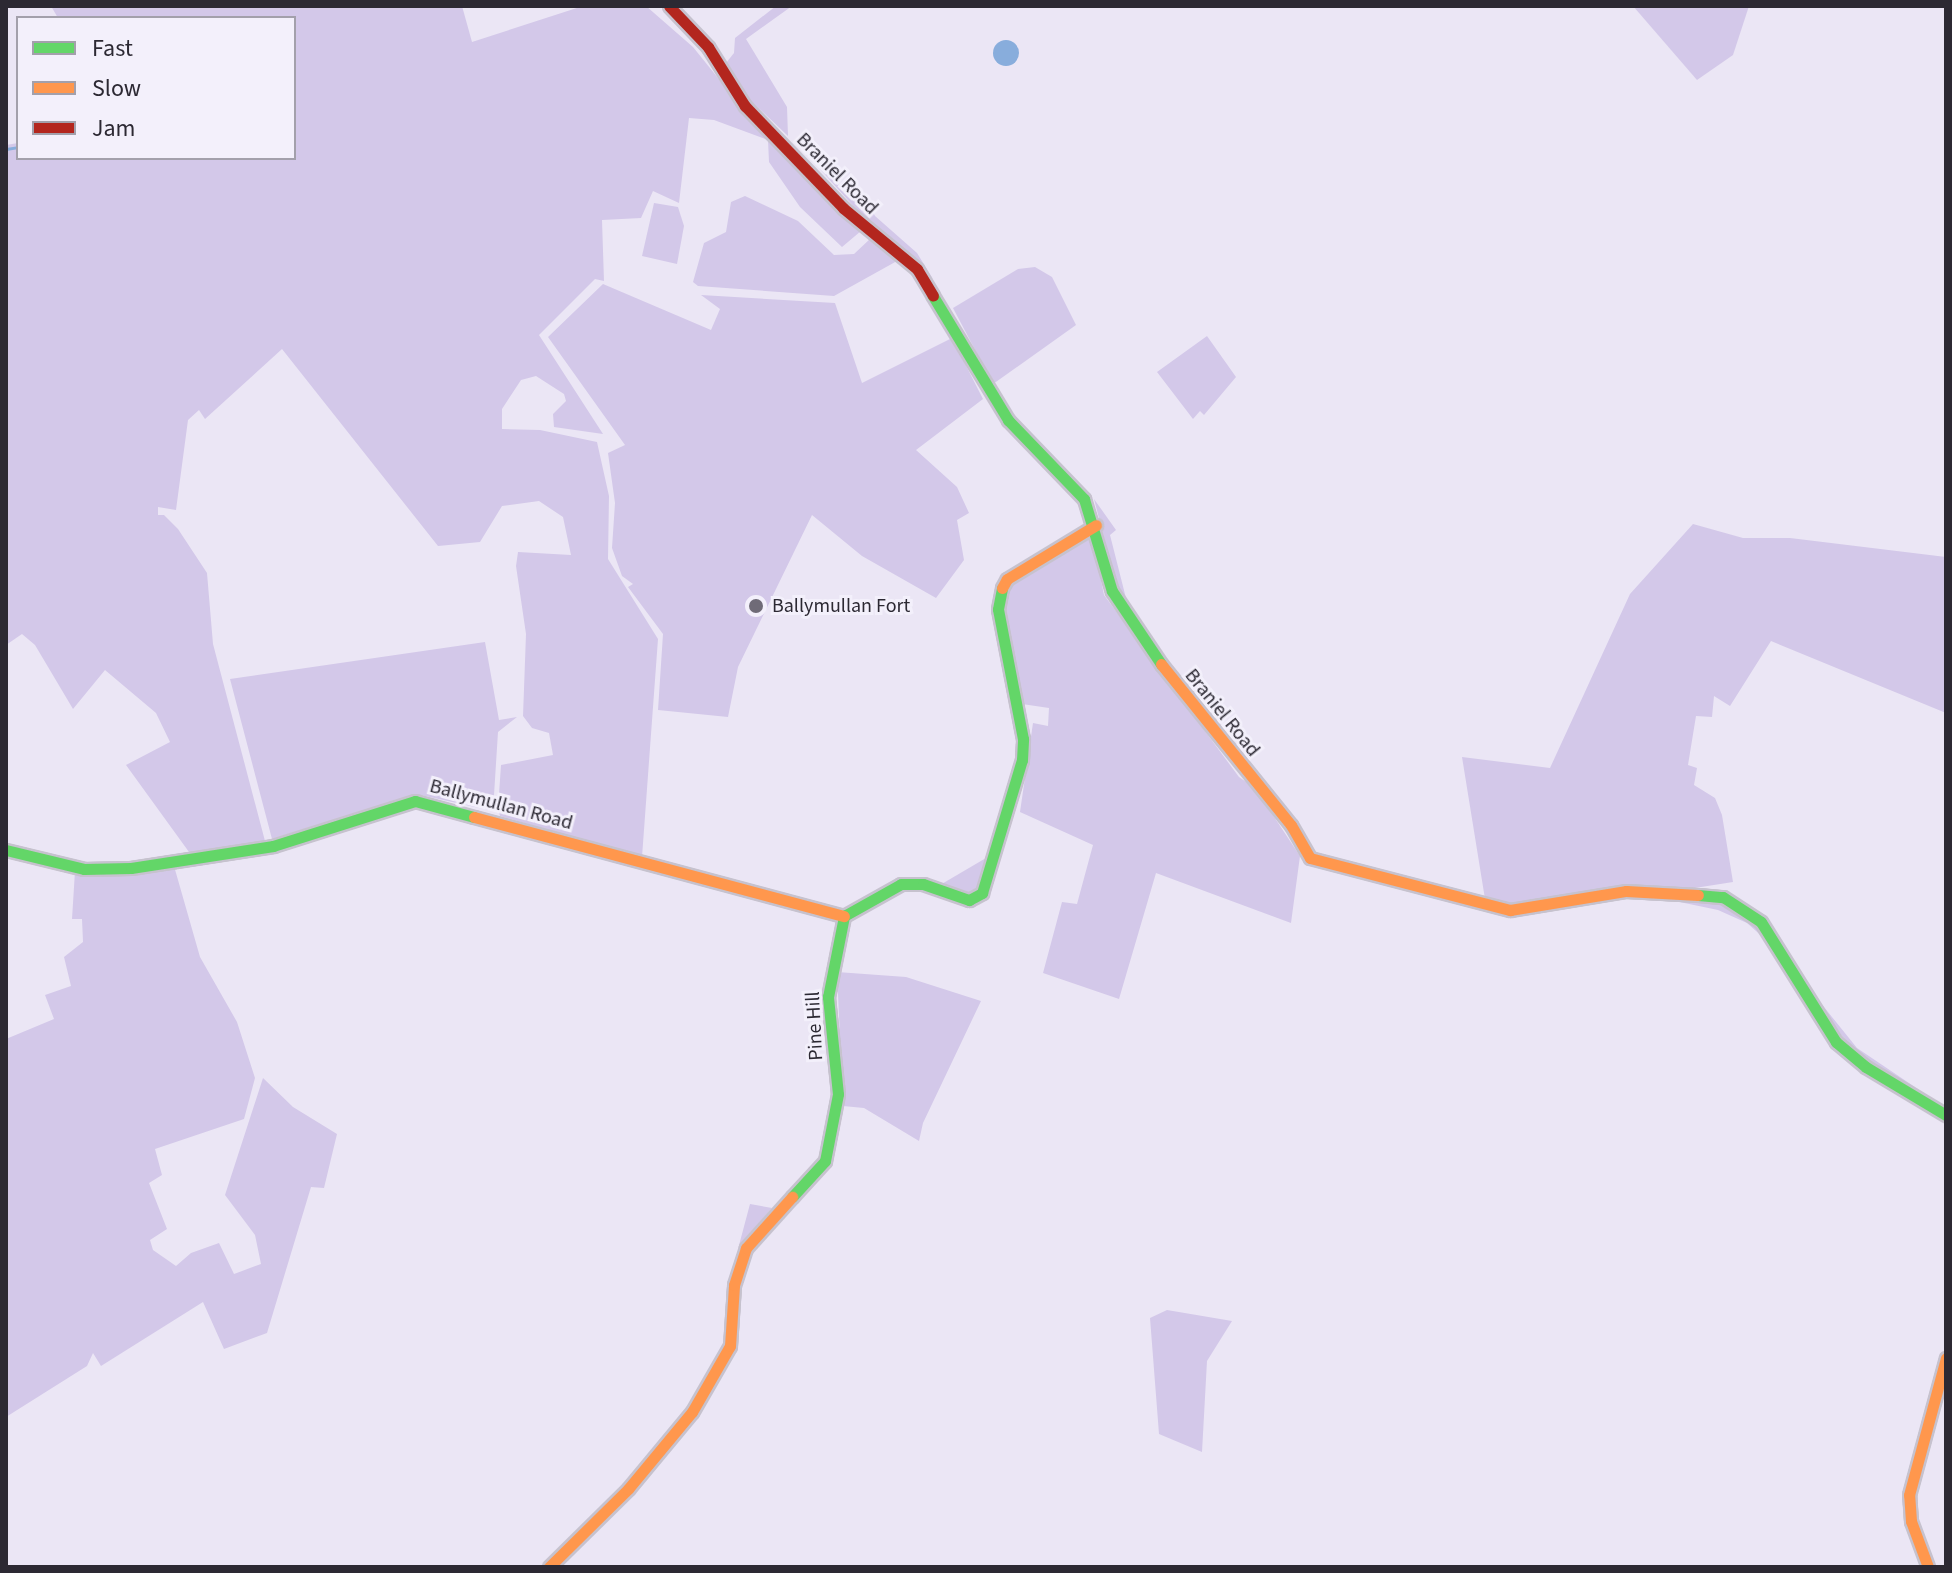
<!DOCTYPE html>
<html>
<head>
<meta charset="utf-8">
<style>
	body { margin:0 }
	#map { position:relative; width:1952px; height:1573px; overflow:hidden; background:#ebe6f5; font-family:"Source Sans 3",sans-serif }
	div>[style] { position:absolute }
	.green>* { inset:0; background:#d3c8e9 }
	.water>* { inset:0; background:#88addc }
	.round { border-radius:50% }
	.stream>* { height:3px; margin:-1.5px; padding:0 1.5px; transform-origin:1.5px; border-radius:1.5px; background:#88addc }
	.roads { filter:drop-shadow(2px 0 #c6c2ce) drop-shadow(-2px 0 #c6c2ce) drop-shadow(0 2px #c6c2ce) drop-shadow(0 -2px #c6c2ce) }
	.fast>* { height:11px; margin:-5.5px; padding:0 5.5px; transform-origin:5.5px; border-radius:5.5px; background:#63d668 }
	.slow>* { height:11px; margin:-5.5px; padding:0 5.5px; transform-origin:5.5px; border-radius:5.5px; background:#ff974d }
	.jam>* { height:11px; margin:-5.5px; padding:0 5.5px; transform-origin:5.5px; border-radius:5.5px; background:#b3261e }
	.dots>* { width:22px; height:22px; translate:-50% -50%; box-sizing:border-box; border:4px solid #f3f0fb; border-radius:50% }
	span { translate:-50% -50%; white-space:nowrap; text-align:center; line-height:1.15; -webkit-text-stroke:6px #f3f0fb; paint-order:stroke }
	.street-label { font-size:20px; color:#2c2933 }
	.poi-label { font-size:20px; color:#2c2933 }
	.left { translate:0 -50%; text-align:left }
	.frame { position:absolute; inset:0; border:8px solid #2c2933; pointer-events:none }
	.legend { position:absolute; left:16px; top:16px; width:280px; height:144px; box-sizing:border-box; background:#f3f0fb; border:2px solid #a3a0ab; margin:0; padding:10px 14px; list-style:none; font-size:24px; color:#2c2933 }
	.legend li { display:flex; align-items:center; gap:16px; height:40px }
	.legend b { width:40px; border:2px solid #a3a0ab }
</style>
</head>
<body>
<div id="map">
	<div class="green">
		<div style="clip-path:polygon(51px 6px,462px 6px,472px 42px,583px 6px,646px 6px,693px 47px,768px 140px,861px 231px,842px 247px,800px 207px,769px 162px,768px 140px,714px 120px,689px 118px,679px 203px,653px 191px,641px 218px,602px 220px,604px 281px,595px 279px,539px 335px,603px 434px,554px 427px,553px 414px,566px 401px,564px 394px,536px 376px,521px 380px,502px 409px,502px 429px,540px 430px,597px 442px,609px 496px,608px 559px,658px 639px,642px 857px,500px 816px,498px 809px,501px 765px,553px 755px,549px 733px,532px 728px,523px 716px,526px 634px,516px 566px,518px 552px,571px 555px,563px 517px,539px 501px,502px 506px,480px 542px,438px 546px,282px 349px,205px 419px,199px 410px,188px 420px,176px 510px,158px 507px,158px 515px,164px 515px,178px 529px,207px 573px,213px 644px,265px 841px,189px 852px,126px 765px,170px 742px,156px 713px,105px 670px,73px 709px,35px 645px,22px 634px,6px 645px,6px 145px,18px 143px,18px 158px,294px 158px,294px 18px,58px 18px)"></div>
		<div style="clip-path:polygon(776px 6px,792px 6px,746px 39px,787px 107px,788px 136px,746px 96px,726px 63px,734px 53px,735px 38px)"></div>
		<div style="clip-path:polygon(1633px 6px,1749px 6px,1733px 55px,1697px 80px)"></div>
		<div style="clip-path:polygon(819px 168px,842px 187px,864px 195px,875px 216px,917px 253px,933px 279px,874px 229px)"></div>
		<div style="clip-path:polygon(745px 196px,798px 221px,834px 255px,854px 254px,870px 239px,897px 261px,834px 296px,698px 286px,693px 282px,704px 243px,726px 232px,731px 202px)"></div>
		<div style="clip-path:polygon(654px 203px,678px 207px,684px 226px,677px 264px,642px 256px)"></div>
		<div style="clip-path:polygon(1035px 267px,1052px 277px,1076px 325px,993px 384px,953px 308px,1018px 269px)"></div>
		<div style="clip-path:polygon(603px 284px,711px 330px,720px 309px,701px 295px,835px 303px,862px 383px,952px 338px,983px 399px,916px 450px,957px 487px,969px 513px,957px 520px,964px 560px,936px 598px,862px 556px,812px 515px,738px 667px,728px 717px,658px 710px,663px 634px,628px 587px,633px 584px,622px 576px,612px 548px,615px 503px,608px 453px,625px 445px,548px 337px)"></div>
		<div style="clip-path:polygon(1207px 336px,1236px 377px,1204px 415px,1200px 411px,1193px 419px,1157px 372px)"></div>
		<div style="clip-path:polygon(1094px 499px,1116px 530px,1110px 535px,1129px 610px,1117px 588px)"></div>
		<div style="clip-path:polygon(1693px 524px,1743px 538px,1790px 538px,1946px 557px,1946px 713px,1771px 641px,1730px 706px,1714px 696px,1712px 717px,1696px 716px,1688px 765px,1697px 768px,1694px 785px,1715px 798px,1722px 815px,1733px 882px,1682px 890px,1598px 889px,1527px 908px,1485px 899px,1462px 757px,1550px 768px,1630px 594px)"></div>
		<div style="clip-path:polygon(1092px 535px,1104px 595px,1239px 777px,1255px 788px,1300px 856px,1291px 923px,1156px 873px,1119px 999px,1043px 973px,1062px 902px,1077px 904px,1093px 845px,1020px 812px,1033px 723px,1048px 726px,1049px 708px,1022px 704px,1003px 615px,1010px 584px)"></div>
		<div style="clip-path:polygon(485px 642px,499px 720px,517px 717px,498px 732px,493px 811px,416px 794px,272px 839px,230px 679px)"></div>
		<div style="clip-path:polygon(986px 858px,981px 884px,971px 895px,940px 885px)"></div>
		<div style="clip-path:polygon(174px 866px,200px 957px,237px 1022px,255px 1078px,244px 1119px,155px 1149px,162px 1175px,149px 1183px,167px 1229px,150px 1240px,153px 1250px,176px 1266px,191px 1253px,219px 1243px,234px 1274px,261px 1264px,255px 1235px,225px 1195px,263px 1078px,293px 1107px,337px 1134px,324px 1188px,311px 1187px,267px 1333px,224px 1349px,203px 1302px,101px 1366px,93px 1353px,87px 1366px,6px 1417px,6px 1039px,54px 1019px,45px 995px,71px 986px,64px 957px,83px 942px,82px 919px,72px 919px,75px 871px)"></div>
		<div style="clip-path:polygon(1705px 899px,1746px 915px,1776px 944px,1790px 977px,1765px 939px,1747px 923px,1718px 910px,1670px 900px)"></div>
		<div style="clip-path:polygon(837px 972px,906px 977px,981px 1001px,923px 1123px,919px 1141px,864px 1108px,843px 1106px)"></div>
		<div style="clip-path:polygon(1807px 986px,1857px 1048px,1946px 1108px,1851px 1049px)"></div>
		<div style="clip-path:polygon(750px 1204px,772px 1208px,738px 1249px)"></div>
		<div style="clip-path:polygon(1167px 1310px,1232px 1321px,1207px 1361px,1202px 1452px,1159px 1434px,1150px 1318px)"></div>
	</div>
	<div class="water">
		<div class="round" style="left:993px;top:40px;width:26px;height:26px"></div>
	</div>
	<div class="stream">
		<div style="left:6px;top:149px;width:12px;rotate:-9deg"></div>
	</div>
	<div class="roads">
		<div class="fast">
			<div style="left:933px;top:296px;width:145px;rotate:58.8deg"></div>
			<div style="left:1008px;top:420px;width:110px;rotate:46.1deg"></div>
			<div style="left:1084px;top:499px;width:96px;rotate:73.1deg"></div>
			<div style="left:1112px;top:591px;width:88px;rotate:56.1deg"></div>
			<div style="left:6px;top:850px;width:80px;rotate:13.7deg"></div>
			<div style="left:84px;top:869px;width:47px;rotate:-1.2deg"></div>
			<div style="left:131px;top:868px;width:144px;rotate:-8.8deg"></div>
			<div style="left:273px;top:846px;width:149px;rotate:-17.6deg"></div>
			<div style="left:415px;top:801px;width:61px;rotate:15.2deg"></div>
			<div style="left:1698px;top:895px;width:25px;rotate:5deg"></div>
			<div style="left:1723px;top:897px;width:45px;rotate:33.3deg"></div>
			<div style="left:1761px;top:922px;width:142px;rotate:58deg"></div>
			<div style="left:1836px;top:1042px;width:39px;rotate:40deg"></div>
			<div style="left:1866px;top:1067px;width:93px;rotate:31deg"></div>
			<div style="left:792px;top:1197px;width:49px;rotate:-47.5deg"></div>
			<div style="left:825px;top:1161px;width:68px;rotate:-79deg"></div>
			<div style="left:838px;top:1094px;width:98px;rotate:-95.9deg"></div>
			<div style="left:828px;top:997px;width:83px;rotate:-78.8deg"></div>
			<div style="left:844px;top:916px;width:65px;rotate:-29.3deg"></div>
			<div style="left:901px;top:884px;width:22px"></div>
			<div style="left:923px;top:884px;width:49px;rotate:19.2deg"></div>
			<div style="left:969px;top:900px;width:15px;rotate:-28deg"></div>
			<div style="left:982px;top:893px;width:139px;rotate:-73.3deg"></div>
			<div style="left:1022px;top:760px;width:21px;rotate:-87deg"></div>
			<div style="left:1023px;top:739px;width:132px;rotate:-100.9deg"></div>
			<div style="left:998px;top:609px;width:21px;rotate:-79deg"></div>
		</div>
		<div class="slow">
			<div style="left:1002px;top:588px;width:10px;rotate:-61deg"></div>
			<div style="left:1007px;top:579px;width:104px;rotate:-31.2deg"></div>
			<div style="left:1161px;top:664px;width:207px;rotate:51.1deg"></div>
			<div style="left:1291px;top:825px;width:38px;rotate:60deg"></div>
			<div style="left:1310px;top:858px;width:207px;rotate:14.6deg"></div>
			<div style="left:1510px;top:910px;width:118px;rotate:-9.3deg"></div>
			<div style="left:1626px;top:891px;width:72px;rotate:3.2deg"></div>
			<div style="left:474px;top:817px;width:383px;rotate:15deg"></div>
			<div style="left:549px;top:1567px;width:111px;rotate:-44.6deg"></div>
			<div style="left:628px;top:1489px;width:100px;rotate:-50.3deg"></div>
			<div style="left:692px;top:1412px;width:76px;rotate:-60.1deg"></div>
			<div style="left:730px;top:1346px;width:61px;rotate:-86.2deg"></div>
			<div style="left:734px;top:1285px;width:39px;rotate:-72deg"></div>
			<div style="left:746px;top:1248px;width:69px;rotate:-48deg"></div>
			<div style="left:1928px;top:1567px;width:49px;rotate:-110.3deg"></div>
			<div style="left:1911px;top:1521px;width:26px;rotate:-94deg"></div>
			<div style="left:1909px;top:1495px;width:142px;rotate:-74.9deg"></div>
		</div>
		<div class="jam">
			<div style="left:669px;top:6px;width:57px;rotate:46.4deg"></div>
			<div style="left:708px;top:47px;width:70px;rotate:57.9deg"></div>
			<div style="left:745px;top:106px;width:141px;rotate:46.1deg"></div>
			<div style="left:843px;top:208px;width:96px;rotate:39.5deg"></div>
			<div style="left:917px;top:269px;width:31px;rotate:59deg"></div>
		</div>
	</div>
	<div class="dots">
		<div style="left:756px;top:606px;background:#6f6b77"></div>
	</div>
	<div class="street-label">
		<span style="left:837px;top:174px;rotate:45deg">Braniel Road</span>
		<span style="left:1222px;top:713px;rotate:51deg">Braniel Road</span>
		<span style="left:501px;top:805px;rotate:15deg">Ballymullan Road</span>
		<span style="left:815px;top:1026px;rotate:-93deg">Pine Hill</span>
	</div>
	<div class="poi-label">
		<span class="left" style="left:772px;top:606px">Ballymullan Fort</span>
	</div>
	<div class="frame"></div>
	<ul class="legend">
	<li><b style="height:10px;background:#63d668"></b>Fast</li>
	<li><b style="height:10px;background:#ff974d"></b>Slow</li>
	<li><b style="height:10px;background:#b3261e"></b>Jam</li>
	</ul>
</div>
</body>
</html>
